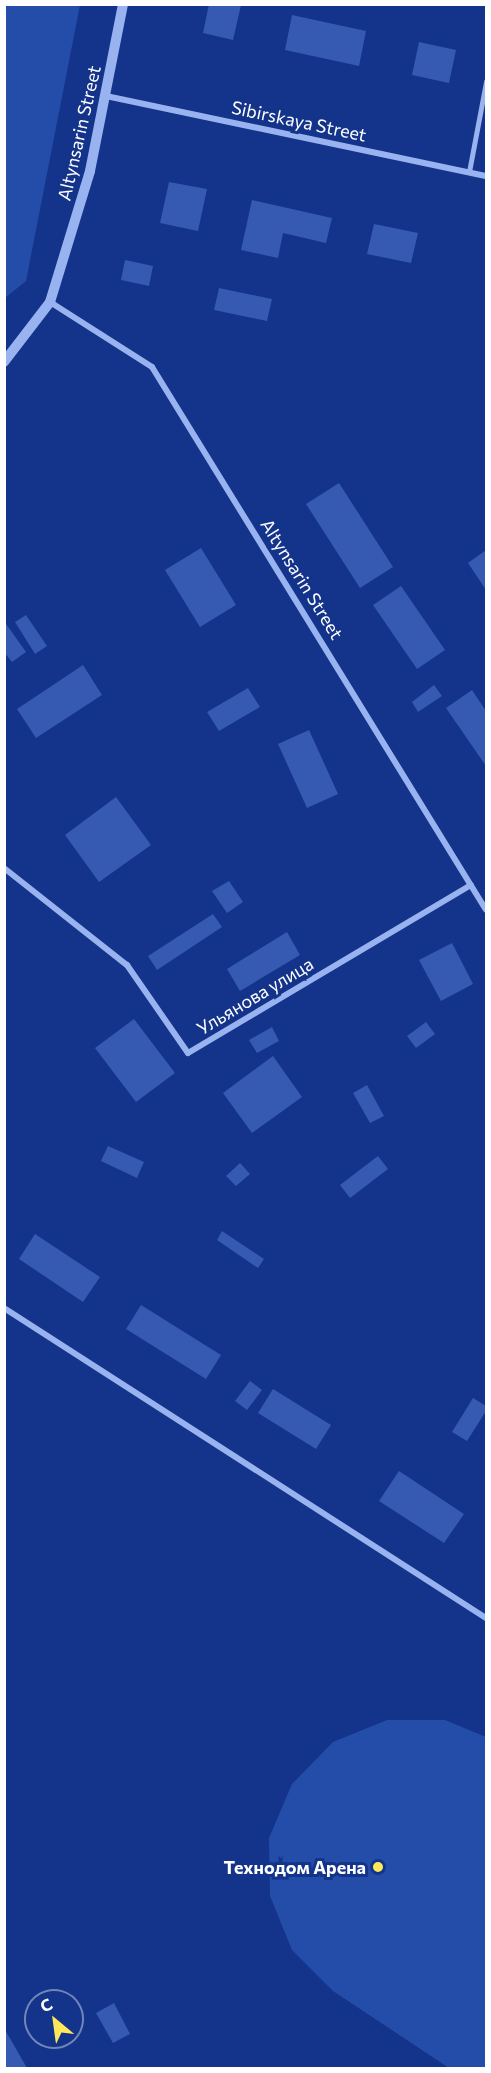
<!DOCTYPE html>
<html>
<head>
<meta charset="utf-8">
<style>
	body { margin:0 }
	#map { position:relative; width:491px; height:2073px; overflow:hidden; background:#13348a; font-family:Commissioner,sans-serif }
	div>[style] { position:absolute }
	.green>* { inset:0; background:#244ca9 }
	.building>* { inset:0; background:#365ab2 }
	.service>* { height:4.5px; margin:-2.25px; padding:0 2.25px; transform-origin:2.25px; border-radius:2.25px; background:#99b3f0 }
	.minor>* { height:6px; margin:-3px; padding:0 3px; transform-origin:3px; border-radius:3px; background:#99b3f0 }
	.tertiary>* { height:10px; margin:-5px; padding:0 5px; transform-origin:5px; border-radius:5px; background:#99b3f0 }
	.dots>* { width:16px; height:16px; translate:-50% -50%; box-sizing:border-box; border:3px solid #13348a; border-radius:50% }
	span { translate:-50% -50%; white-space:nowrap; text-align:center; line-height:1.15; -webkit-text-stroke:6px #13348a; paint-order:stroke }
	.street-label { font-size:18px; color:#fff }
	.poi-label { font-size:18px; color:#fff; font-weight:700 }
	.right { translate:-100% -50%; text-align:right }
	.frame { position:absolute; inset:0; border:6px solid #fff; pointer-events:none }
	.north { position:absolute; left:24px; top:1989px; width:60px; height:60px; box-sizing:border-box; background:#13348a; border:2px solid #7185b9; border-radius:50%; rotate:331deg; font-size:16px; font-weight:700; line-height:24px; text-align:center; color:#fff }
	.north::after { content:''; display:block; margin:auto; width:21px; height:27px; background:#ffe859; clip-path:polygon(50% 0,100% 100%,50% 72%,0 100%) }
</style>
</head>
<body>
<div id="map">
	<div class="green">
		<div style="clip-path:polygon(5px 4px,80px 5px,26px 281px,5px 298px)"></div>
		<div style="clip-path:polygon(387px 1720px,445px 1720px,486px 1737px,486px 2068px,449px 2068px,333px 1991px,292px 1950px,270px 1896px,269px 1838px,292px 1784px,333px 1742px)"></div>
	</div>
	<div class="building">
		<div style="clip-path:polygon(209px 4px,241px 5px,233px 40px,203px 33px)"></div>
		<div style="clip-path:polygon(292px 15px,366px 31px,359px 66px,285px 50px)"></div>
		<div style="clip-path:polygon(419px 42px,456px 50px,449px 83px,412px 75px)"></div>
		<div style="clip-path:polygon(169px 182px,207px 189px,198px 231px,160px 223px)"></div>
		<div style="clip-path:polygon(252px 200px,332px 218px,326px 243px,283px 233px,278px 258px,241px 250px)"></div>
		<div style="clip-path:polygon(374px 224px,418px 233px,411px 263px,367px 254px)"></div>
		<div style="clip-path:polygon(125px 260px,153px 266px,149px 286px,121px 280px)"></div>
		<div style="clip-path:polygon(219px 288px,272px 299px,267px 321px,214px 310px)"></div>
		<div style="clip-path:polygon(339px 483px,393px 567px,360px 588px,306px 504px)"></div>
		<div style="clip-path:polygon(201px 548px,236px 605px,200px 627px,165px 570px)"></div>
		<div style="clip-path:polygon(486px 550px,486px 590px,468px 563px)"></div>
		<div style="clip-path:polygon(401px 586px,445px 650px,417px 669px,373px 605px)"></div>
		<div style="clip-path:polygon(26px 615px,47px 646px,35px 654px,15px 622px)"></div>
		<div style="clip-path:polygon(4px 621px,26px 652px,12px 662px,4px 652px)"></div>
		<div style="clip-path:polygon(83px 665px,102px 695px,36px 738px,17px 709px)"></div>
		<div style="clip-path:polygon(434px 685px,442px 696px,418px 712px,412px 702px)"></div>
		<div style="clip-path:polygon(248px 688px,260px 707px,219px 731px,207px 712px)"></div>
		<div style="clip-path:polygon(472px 690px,486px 711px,486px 766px,446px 708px)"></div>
		<div style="clip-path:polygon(309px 730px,338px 794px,307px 808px,278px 744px)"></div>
		<div style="clip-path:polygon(116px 797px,151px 845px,99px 882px,65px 835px)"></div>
		<div style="clip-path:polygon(229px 881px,243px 902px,227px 913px,212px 891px)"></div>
		<div style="clip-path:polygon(213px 914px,222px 927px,157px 970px,148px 956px)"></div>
		<div style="clip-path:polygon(287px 932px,300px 955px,240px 991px,227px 969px)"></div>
		<div style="clip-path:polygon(452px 943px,473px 984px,441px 1001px,419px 960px)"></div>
		<div style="clip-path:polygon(134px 1019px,175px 1073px,136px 1102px,95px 1048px)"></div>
		<div style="clip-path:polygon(426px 1022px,435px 1034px,416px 1048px,407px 1036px)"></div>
		<div style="clip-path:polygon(272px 1027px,279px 1041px,257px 1053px,249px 1040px)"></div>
		<div style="clip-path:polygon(273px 1056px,302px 1097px,252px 1133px,223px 1093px)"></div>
		<div style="clip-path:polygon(367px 1085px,384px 1116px,370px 1123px,353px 1093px)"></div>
		<div style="clip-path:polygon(108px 1146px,144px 1162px,137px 1178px,101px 1161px)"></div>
		<div style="clip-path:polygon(378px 1156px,388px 1169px,350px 1198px,340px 1185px)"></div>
		<div style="clip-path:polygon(240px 1163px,250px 1174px,236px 1186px,226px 1176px)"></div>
		<div style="clip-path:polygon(222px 1231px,264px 1259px,258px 1268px,217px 1240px)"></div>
		<div style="clip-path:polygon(35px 1234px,100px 1277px,83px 1302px,19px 1259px)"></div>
		<div style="clip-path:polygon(141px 1305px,221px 1355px,206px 1379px,126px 1329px)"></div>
		<div style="clip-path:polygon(250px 1381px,262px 1390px,247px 1410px,235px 1401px)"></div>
		<div style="clip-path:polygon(273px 1389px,331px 1425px,316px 1449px,258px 1413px)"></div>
		<div style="clip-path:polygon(473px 1398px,486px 1406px,486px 1411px,467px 1441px,452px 1432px)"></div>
		<div style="clip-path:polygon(399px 1471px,464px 1514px,444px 1543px,379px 1501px)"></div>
		<div style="clip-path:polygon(114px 2003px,130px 2034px,113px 2043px,96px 2013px)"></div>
		<div style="clip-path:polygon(4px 2028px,27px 2068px,4px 2068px)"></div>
	</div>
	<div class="service">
		<div style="left:469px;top:172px;width:92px;rotate:-79.3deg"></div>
	</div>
	<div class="minor">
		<div style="left:106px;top:96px;width:388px;rotate:11.9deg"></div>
		<div style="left:50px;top:302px;width:121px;rotate:32.5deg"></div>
		<div style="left:152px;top:367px;width:637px;rotate:58.4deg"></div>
		<div style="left:4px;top:868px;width:157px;rotate:38.3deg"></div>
		<div style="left:127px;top:965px;width:107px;rotate:55.3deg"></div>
		<div style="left:188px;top:1053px;width:329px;rotate:-30.7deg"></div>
		<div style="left:4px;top:1308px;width:573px;rotate:32.75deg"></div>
	</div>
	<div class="tertiary">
		<div style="left:4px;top:362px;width:76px;rotate:-52.5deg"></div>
		<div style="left:50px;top:302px;width:137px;rotate:-73deg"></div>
		<div style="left:90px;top:171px;width:170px;rotate:-78.8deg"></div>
	</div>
	<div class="dots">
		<div style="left:378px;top:1867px;background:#ffe859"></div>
	</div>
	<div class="street-label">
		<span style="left:299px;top:121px;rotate:12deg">Sibirskaya Street</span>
		<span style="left:79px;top:133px;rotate:-77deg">Altynsarin Street</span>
		<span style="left:302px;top:579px;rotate:58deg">Altynsarin Street</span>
		<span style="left:255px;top:996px;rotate:-31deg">Ульянова улица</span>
	</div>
	<div class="poi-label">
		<span class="right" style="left:366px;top:1867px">Технодом Арена</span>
	</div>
	<div class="frame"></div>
	<div class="north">С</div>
</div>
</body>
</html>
